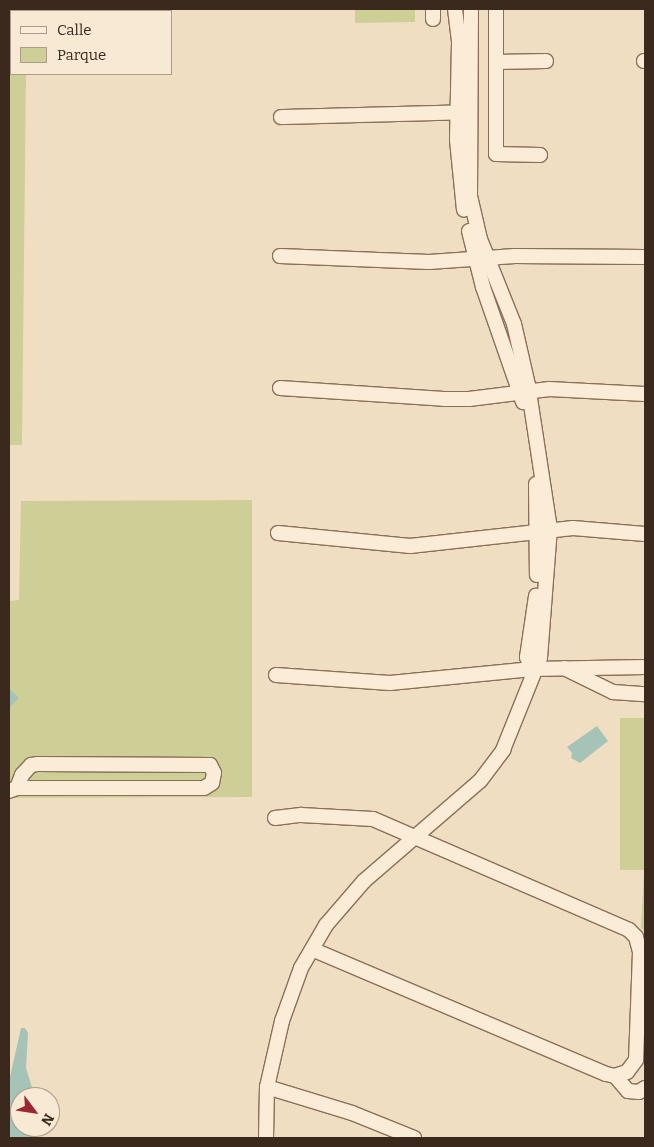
<!DOCTYPE html>
<html>
<head>
<meta charset="utf-8">
<style>
	body { margin:0 }
	#map { position:relative; width:654px; height:1147px; overflow:hidden; background:#f0dec3; font-family:Bitter,serif }
	div>[style] { position:absolute }
	.green>* { inset:0; background:#cecf96 }
	.water>* { inset:0; background:#a5c3b7 }
	.roads { filter:drop-shadow(1px 0 #8b6f59) drop-shadow(-1px 0 #8b6f59) drop-shadow(0 1px #8b6f59) drop-shadow(0 -1px #8b6f59) }
	.minor>* { height:14px; margin:-7px; padding:0 7px; transform-origin:7px; border-radius:7px; background:#faecd7 }
	span { translate:-50% -50%; white-space:nowrap; text-align:center; line-height:1.15; -webkit-text-stroke:5px #f7e9d3; paint-order:stroke }
	.frame { position:absolute; inset:0; border:10px solid #3b291e; pointer-events:none }
	.legend { position:absolute; left:10px; top:10px; width:162px; height:65px; box-sizing:border-box; background:#f7e9d3; border:1px solid #ac9c8b; margin:0; padding:6px 9px; list-style:none; font-size:15px; color:#3b291e }
	.legend li { display:flex; align-items:center; gap:10px; height:25px }
	.legend b { width:25px; border:1px solid #ac9c8b }
	.north { position:absolute; left:10px; top:1087px; width:50px; height:50px; box-sizing:border-box; background:#f7e9d3; border:1px solid #ac9c8b; border-radius:50%; rotate:121deg; font-size:14px; font-weight:700; line-height:20px; text-align:center; color:#3b291e }
	.north::after { content:''; display:block; margin:auto; width:18px; height:22px; background:#9d2633; clip-path:polygon(50% 0,100% 100%,50% 72%,0 100%) }
</style>
</head>
<body>
<div id="map">
	<div class="green">
		<div style="clip-path:polygon(9px 9px,26px 9px,11px 11px,11px 74px,26px 74px,22px 445px,9px 445px)"></div>
		<div style="clip-path:polygon(355px 9px,415px 9px,415px 22px,355px 23px)"></div>
		<div style="clip-path:polygon(252px 500px,252px 797px,9px 798px,9px 601px,19px 600px,21px 501px)"></div>
		<div style="clip-path:polygon(620px 718px,645px 718px,645px 870px,620px 870px)"></div>
		<div style="clip-path:polygon(644px 873px,645px 873px,645px 931px,641px 928px)"></div>
	</div>
	<div class="water">
		<div style="clip-path:polygon(9px 688px,19px 698px,9px 708px)"></div>
		<div style="clip-path:polygon(597px 726px,608px 741px,580px 763px,571px 758px,572px 753px,567px 747px)"></div>
		<div style="clip-path:polygon(21px 1028px,25px 1028px,28px 1033px,26px 1068px,35px 1097px,20px 1097px,20px 1127px,34px 1127px,35px 1138px,9px 1138px,9px 1081px)"></div>
	</div>
	<div class="roads">
		<div class="minor">
			<div style="left:455px;top:9px;width:34px;rotate:83deg"></div>
			<div style="left:459px;top:43px;width:97px;rotate:91.2deg"></div>
			<div style="left:457px;top:140px;width:70px;rotate:84.3deg"></div>
			<div style="left:496px;top:9px;width:145px;rotate:90deg"></div>
			<div style="left:496px;top:154px;width:44px;rotate:1.3deg"></div>
			<div style="left:433px;top:19px;width:10px;rotate:-90deg"></div>
			<div style="left:644px;top:61px;width:1px"></div>
			<div style="left:496px;top:62px;width:50px;rotate:-1.1deg"></div>
			<div style="left:281px;top:117px;width:186px;rotate:-1.5deg"></div>
			<div style="left:469px;top:231px;width:58px;rotate:76deg"></div>
			<div style="left:483px;top:287px;width:122px;rotate:70.8deg"></div>
			<div style="left:280px;top:256px;width:149px;rotate:2.3deg"></div>
			<div style="left:429px;top:262px;width:86px;rotate:-4deg"></div>
			<div style="left:515px;top:256px;width:130px;rotate:0.4deg"></div>
			<div style="left:280px;top:388px;width:164px;rotate:3.8deg"></div>
			<div style="left:444px;top:399px;width:25px"></div>
			<div style="left:469px;top:399px;width:81px;rotate:-7.1deg"></div>
			<div style="left:549px;top:389px;width:96px;rotate:3deg"></div>
			<div style="left:536px;top:484px;width:91px;rotate:89.4deg"></div>
			<div style="left:278px;top:533px;width:133px;rotate:5.6deg"></div>
			<div style="left:410px;top:546px;width:164px;rotate:-6.3deg"></div>
			<div style="left:573px;top:528px;width:72px;rotate:4.8deg"></div>
			<div style="left:564px;top:668px;width:55px;rotate:26.1deg"></div>
			<div style="left:613px;top:692px;width:32px;rotate:4deg"></div>
			<div style="left:532px;top:669px;width:13px;rotate:-113deg"></div>
			<div style="left:527px;top:657px;width:62px;rotate:-81.6deg"></div>
			<div style="left:276px;top:675px;width:114px;rotate:4deg"></div>
			<div style="left:390px;top:683px;width:143px;rotate:-5.6deg"></div>
			<div style="left:532px;top:669px;width:113px;rotate:-1deg"></div>
			<div style="left:9px;top:791px;width:9px;rotate:-21deg"></div>
			<div style="left:17px;top:788px;width:14px;rotate:-69deg"></div>
			<div style="left:22px;top:775px;width:13px;rotate:-48deg"></div>
			<div style="left:31px;top:765px;width:6px;rotate:-9deg"></div>
			<div style="left:37px;top:764px;width:173px;rotate:0.3deg"></div>
			<div style="left:210px;top:765px;width:9px;rotate:63deg"></div>
			<div style="left:214px;top:773px;width:10px;rotate:101deg"></div>
			<div style="left:212px;top:783px;width:9px;rotate:148deg"></div>
			<div style="left:204px;top:788px;width:187px;rotate:180deg"></div>
			<div style="left:275px;top:818px;width:26px;rotate:-7deg"></div>
			<div style="left:301px;top:815px;width:72px;rotate:3.2deg"></div>
			<div style="left:373px;top:819px;width:279px;rotate:23.4deg"></div>
			<div style="left:629px;top:930px;width:10px;rotate:45deg"></div>
			<div style="left:636px;top:937px;width:16px;rotate:75deg"></div>
			<div style="left:640px;top:952px;width:108px;rotate:92.1deg"></div>
			<div style="left:636px;top:1060px;width:15px;rotate:127deg"></div>
			<div style="left:627px;top:1072px;width:13px;rotate:162deg"></div>
			<div style="left:615px;top:1076px;width:9px;rotate:-167deg"></div>
			<div style="left:606px;top:1074px;width:319px;rotate:-157deg"></div>
			<div style="left:615px;top:1076px;width:20px;rotate:49deg"></div>
			<div style="left:628px;top:1091px;width:11px;rotate:5deg"></div>
			<div style="left:639px;top:1092px;width:7px;rotate:-34deg"></div>
			<div style="left:267px;top:1087px;width:89px;rotate:17deg"></div>
			<div style="left:352px;top:1113px;width:67px;rotate:22deg"></div>
			<div style="left:266px;top:1138px;width:51px;rotate:-88.9deg"></div>
			<div style="left:267px;top:1087px;width:68px;rotate:-77.2deg"></div>
			<div style="left:282px;top:1021px;width:56px;rotate:-70.3deg"></div>
			<div style="left:301px;top:968px;width:50px;rotate:-59.8deg"></div>
			<div style="left:326px;top:925px;width:58px;rotate:-49.2deg"></div>
			<div style="left:364px;top:881px;width:153px;rotate:-40.8deg"></div>
			<div style="left:480px;top:781px;width:39px;rotate:-53deg"></div>
			<div style="left:503px;top:750px;width:99px;rotate:-68.1deg"></div>
			<div style="left:540px;top:658px;width:129px;rotate:-85.6deg"></div>
			<div style="left:550px;top:529px;width:146px;rotate:-98.7deg"></div>
			<div style="left:528px;top:385px;width:63px;rotate:-102.9deg"></div>
			<div style="left:514px;top:324px;width:92px;rotate:-111.8deg"></div>
			<div style="left:480px;top:239px;width:44px;rotate:-103.1deg"></div>
			<div style="left:470px;top:196px;width:187px;rotate:-89.7deg"></div>
		</div>
	</div>
	<div class="frame"></div>
	<ul class="legend">
	<li><b style="height:6px;background:#faecd7"></b>Calle</li>
	<li><b style="height:14px;background:#cecf96"></b>Parque</li>
	</ul>
	<div class="north">N</div>
</div>
</body>
</html>
